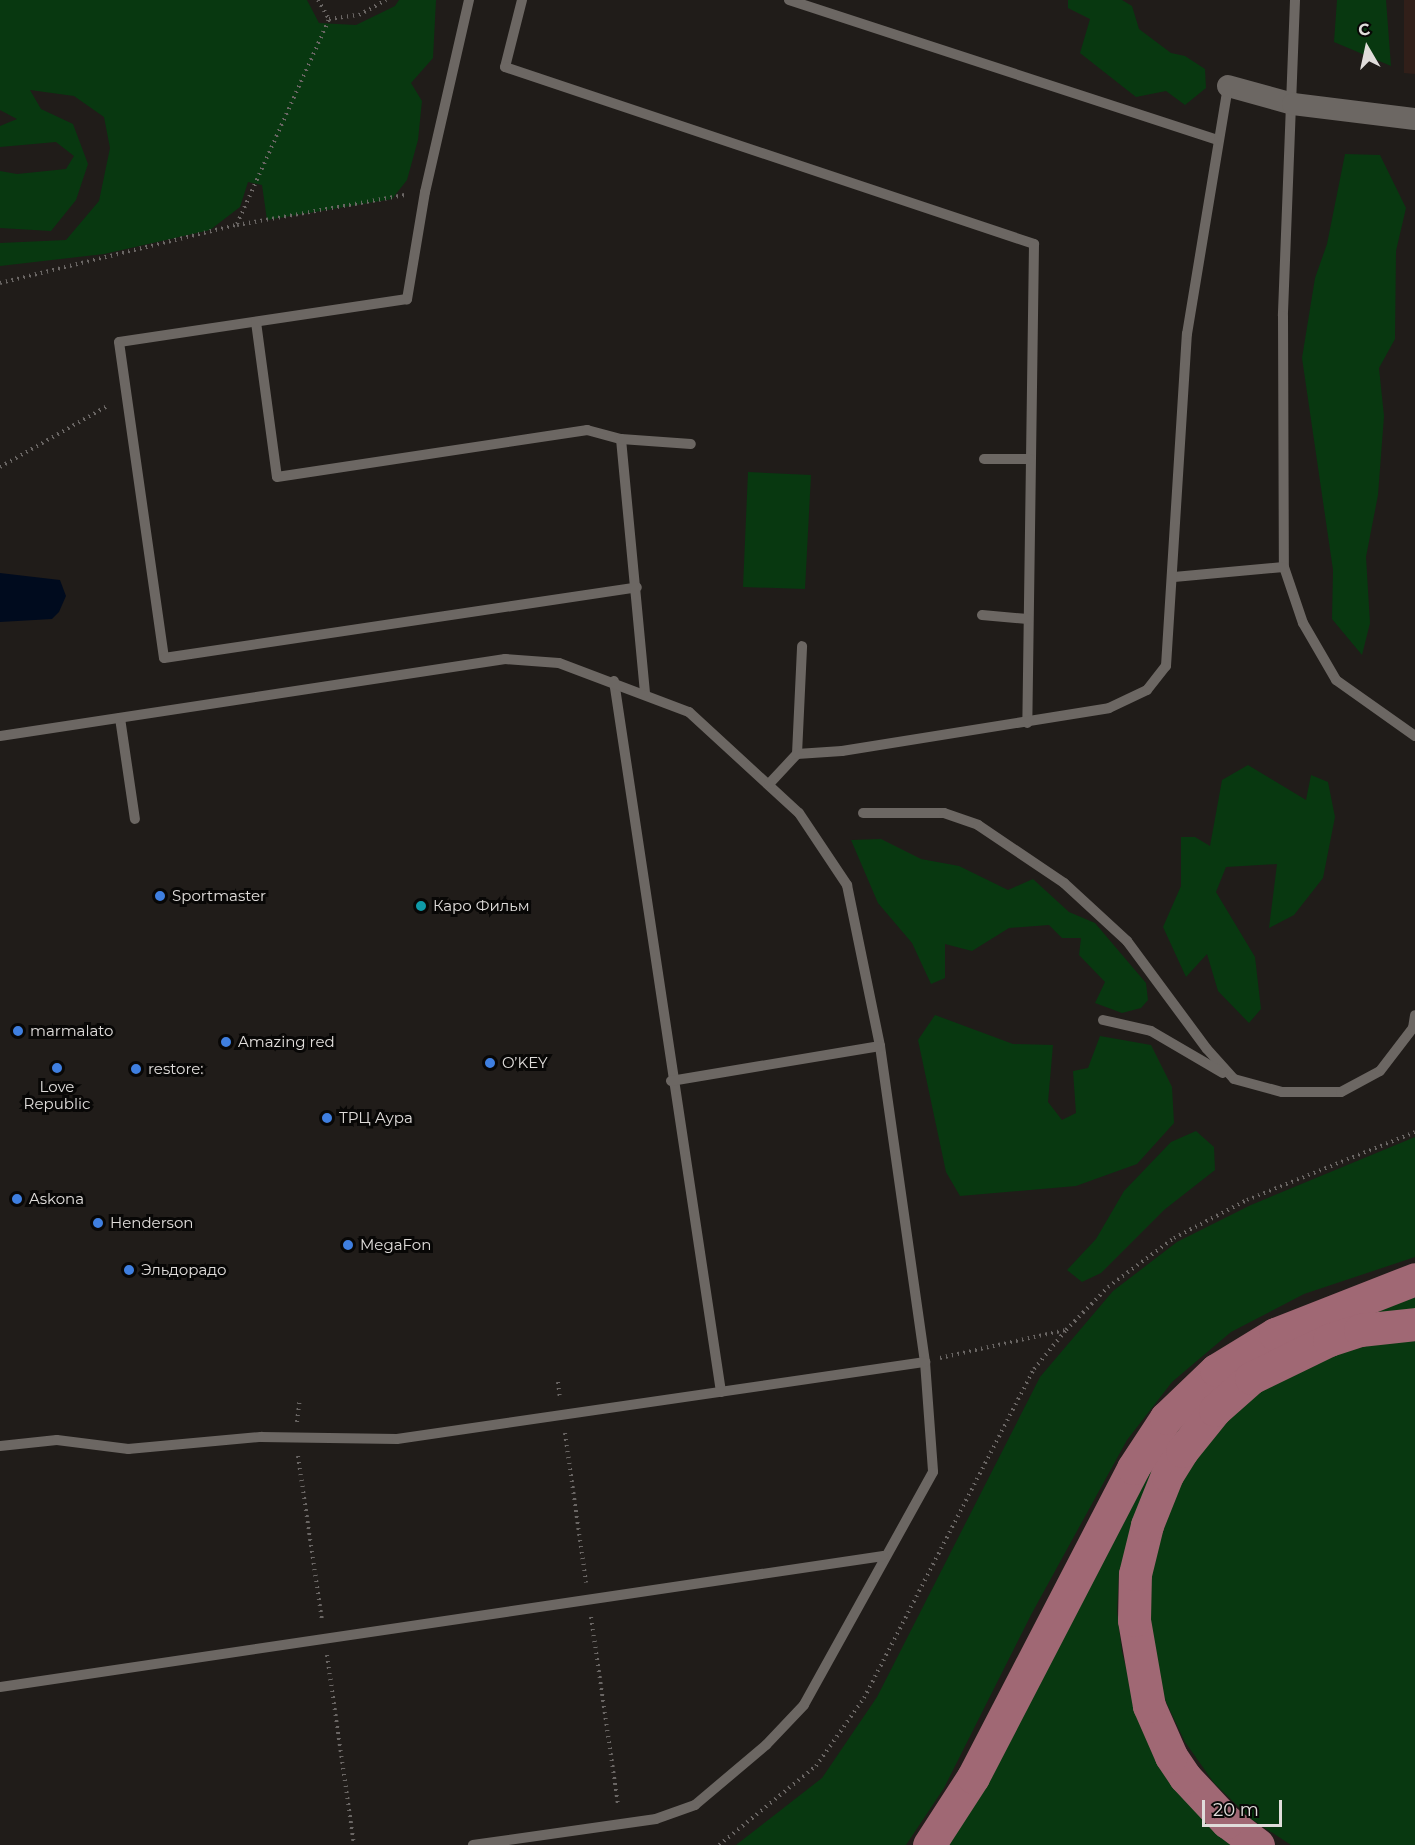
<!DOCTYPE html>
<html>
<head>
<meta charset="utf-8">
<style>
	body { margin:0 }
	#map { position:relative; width:1415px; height:1845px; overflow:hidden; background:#201c19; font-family:Montserrat,sans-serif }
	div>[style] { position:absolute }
	.industrial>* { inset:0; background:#311f19 }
	.green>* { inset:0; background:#083810 }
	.water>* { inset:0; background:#000b1e }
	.path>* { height:4px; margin-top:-2px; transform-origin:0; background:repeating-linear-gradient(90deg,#6a6664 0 1.5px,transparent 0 6px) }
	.service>* { height:10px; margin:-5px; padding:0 5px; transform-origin:5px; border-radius:5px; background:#6c6763 }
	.minor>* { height:22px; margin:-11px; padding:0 11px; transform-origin:11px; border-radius:11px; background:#6c6763 }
	.primary>* { height:33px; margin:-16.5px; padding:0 16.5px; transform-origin:16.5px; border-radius:16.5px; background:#a06874 }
	.dots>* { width:16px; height:16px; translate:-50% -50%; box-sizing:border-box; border:3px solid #080706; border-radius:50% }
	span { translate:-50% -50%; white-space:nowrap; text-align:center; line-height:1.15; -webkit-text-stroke:6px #080706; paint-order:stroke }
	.poi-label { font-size:15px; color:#e0dddb }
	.left { translate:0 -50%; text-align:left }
	.north { position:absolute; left:1337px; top:18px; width:60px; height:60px; -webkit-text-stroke:4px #080706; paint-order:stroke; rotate:351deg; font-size:16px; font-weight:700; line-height:24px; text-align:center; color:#e0dddb }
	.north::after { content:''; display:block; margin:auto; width:21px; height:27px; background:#e0dddb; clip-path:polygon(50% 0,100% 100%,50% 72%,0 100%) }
	.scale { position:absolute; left:1202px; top:1800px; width:80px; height:27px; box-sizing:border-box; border:3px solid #e0dddb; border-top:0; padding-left:8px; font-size:18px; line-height:21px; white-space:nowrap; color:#e0dddb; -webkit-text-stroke:4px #080706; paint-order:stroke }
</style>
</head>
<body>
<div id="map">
	<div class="industrial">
		<div style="clip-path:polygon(1404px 0,1415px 0,1415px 74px,1404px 73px)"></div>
	</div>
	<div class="green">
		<div style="clip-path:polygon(0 0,307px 0,319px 23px,356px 25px,395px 6px,399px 0,436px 0,433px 58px,411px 83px,422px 101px,418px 140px,407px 180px,392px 199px,267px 220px,262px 185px,248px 182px,240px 207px,210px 230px,104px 254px,0 266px,0 243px,66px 240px,99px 201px,110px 148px,104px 117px,74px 96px,30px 90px,41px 109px,73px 124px,88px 164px,76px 200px,51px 231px,0 228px,0 171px,17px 174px,66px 169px,74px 156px,56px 142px,0 147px,0 126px,17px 119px,0 110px)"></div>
		<div style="clip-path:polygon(1068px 0,1122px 0,1132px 6px,1139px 29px,1171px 53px,1185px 56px,1205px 69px,1206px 88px,1185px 105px,1166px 91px,1136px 97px,1080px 53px,1090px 19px,1068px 8px)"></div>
		<div style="clip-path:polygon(1337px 0,1386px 0,1391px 66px,1334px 42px)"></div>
		<div style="clip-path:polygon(1345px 154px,1380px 155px,1406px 208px,1396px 251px,1395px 339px,1379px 368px,1384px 416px,1378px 495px,1366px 557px,1370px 623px,1362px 655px,1332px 619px,1333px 570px,1302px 358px,1315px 278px,1327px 244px)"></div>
		<div style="clip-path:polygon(748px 472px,811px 475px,805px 589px,743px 587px)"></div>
		<div style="clip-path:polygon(1248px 765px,1306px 800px,1311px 775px,1328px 782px,1335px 817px,1323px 878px,1294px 915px,1269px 928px,1277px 864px,1226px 867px,1216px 892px,1255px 957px,1261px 1009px,1249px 1023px,1218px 991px,1207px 954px,1186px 977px,1163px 927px,1181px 886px,1181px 837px,1195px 837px,1210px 846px,1222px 780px)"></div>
		<div style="clip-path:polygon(881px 839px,921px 859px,959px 866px,1008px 890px,1033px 879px,1069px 912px,1095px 923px,1146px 983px,1148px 1000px,1141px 1008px,1122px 1013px,1095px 1003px,1105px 982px,1079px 955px,1081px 938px,1062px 938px,1049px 925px,1009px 928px,972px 951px,945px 944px,945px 978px,931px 984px,912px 943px,878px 903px,851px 840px)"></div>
		<div style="clip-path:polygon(935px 1015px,1013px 1044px,1053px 1045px,1048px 1102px,1062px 1120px,1076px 1113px,1073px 1071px,1088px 1068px,1100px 1036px,1151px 1045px,1172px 1087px,1174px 1123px,1137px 1164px,1076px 1186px,960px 1196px,946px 1172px,918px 1040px)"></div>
		<div style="clip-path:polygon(1196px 1131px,1214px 1147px,1215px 1170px,1164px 1210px,1101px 1273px,1082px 1282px,1067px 1270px,1096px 1239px,1124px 1191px,1171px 1142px)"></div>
		<div style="clip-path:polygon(1415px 1137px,1415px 1257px,1304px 1294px,1231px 1332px,1172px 1382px,1127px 1440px,1032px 1613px,944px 1788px,906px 1845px,736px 1845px,822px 1778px,877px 1697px,1040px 1377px,1113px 1291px,1177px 1242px,1251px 1205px)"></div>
		<div style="clip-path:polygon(1415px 1294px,1415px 1309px,1353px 1317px)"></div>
		<div style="clip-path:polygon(1415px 1341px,1415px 1845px,1291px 1845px,1251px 1819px,1214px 1783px,1185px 1742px,1165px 1700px,1149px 1642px,1146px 1585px,1178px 1485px,1205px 1442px,1237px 1409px,1281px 1378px,1320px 1359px,1377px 1343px)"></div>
		<div style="clip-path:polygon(1188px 1415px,1119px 1571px,1117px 1611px,1122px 1652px,1136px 1705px,1240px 1845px,944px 1845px,1156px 1457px)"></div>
	</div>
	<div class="water">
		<div style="clip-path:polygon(0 573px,60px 580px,66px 596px,59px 612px,52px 619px,0 622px)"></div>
	</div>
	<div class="path">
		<div style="left:318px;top:0;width:22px;rotate:60deg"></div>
		<div style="left:329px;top:19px;width:30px;rotate:-8deg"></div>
		<div style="left:359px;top:15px;width:31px;rotate:-29deg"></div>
		<div style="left:237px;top:224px;width:225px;rotate:-65.8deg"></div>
		<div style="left:0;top:283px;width:244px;rotate:-13.8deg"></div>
		<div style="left:237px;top:225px;width:172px;rotate:-10.1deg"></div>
		<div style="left:0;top:467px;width:125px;rotate:-29.6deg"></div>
		<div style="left:940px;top:1358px;width:128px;rotate:-12.6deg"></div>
		<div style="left:558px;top:1382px;width:17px;rotate:83deg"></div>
		<div style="left:297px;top:1422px;width:24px;rotate:-83deg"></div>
		<div style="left:565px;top:1433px;width:151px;rotate:82deg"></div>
		<div style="left:298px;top:1456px;width:167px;rotate:81.7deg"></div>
		<div style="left:591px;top:1617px;width:189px;rotate:81.8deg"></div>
		<div style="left:327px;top:1655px;width:191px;rotate:81.9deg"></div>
		<div style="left:719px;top:1845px;width:125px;rotate:-39.2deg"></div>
		<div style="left:816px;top:1766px;width:83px;rotate:-54.8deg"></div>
		<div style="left:864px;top:1698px;width:370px;rotate:-62.7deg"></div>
		<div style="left:1034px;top:1369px;width:50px;rotate:-50.6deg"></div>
		<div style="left:1066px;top:1330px;width:60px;rotate:-45.7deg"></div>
		<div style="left:1108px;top:1287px;width:82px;rotate:-36.6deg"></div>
		<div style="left:1174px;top:1238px;width:82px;rotate:-27.5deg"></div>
		<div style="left:1247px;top:1200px;width:181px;rotate:-22deg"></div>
	</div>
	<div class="service">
		<div style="left:469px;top:0;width:197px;rotate:102.9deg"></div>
		<div style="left:425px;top:192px;width:109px;rotate:99.5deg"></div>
		<div style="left:407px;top:299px;width:291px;rotate:171.5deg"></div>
		<div style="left:119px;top:342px;width:319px;rotate:81.9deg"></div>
		<div style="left:164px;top:658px;width:478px;rotate:-8.5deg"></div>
		<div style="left:522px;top:0;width:69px;rotate:104.2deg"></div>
		<div style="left:505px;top:67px;width:558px;rotate:18.5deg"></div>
		<div style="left:1034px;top:244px;width:479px;rotate:90.8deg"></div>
		<div style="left:789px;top:0;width:451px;rotate:18.1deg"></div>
		<div style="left:1295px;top:0;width:316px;rotate:92.2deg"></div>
		<div style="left:1283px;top:316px;width:251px;rotate:89.8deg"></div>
		<div style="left:1284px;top:567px;width:59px;rotate:71.3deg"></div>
		<div style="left:1303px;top:623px;width:66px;rotate:59.9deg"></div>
		<div style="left:1336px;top:680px;width:97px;rotate:35.3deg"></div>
		<div style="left:256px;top:322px;width:156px;rotate:82.3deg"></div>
		<div style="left:277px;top:477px;width:314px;rotate:-8.6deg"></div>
		<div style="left:587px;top:430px;width:35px;rotate:15deg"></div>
		<div style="left:621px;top:439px;width:255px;rotate:84.6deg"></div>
		<div style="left:621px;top:439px;width:70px;rotate:4.1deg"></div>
		<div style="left:984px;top:459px;width:46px"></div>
		<div style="left:1174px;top:577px;width:110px;rotate:-5.2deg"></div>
		<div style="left:982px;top:615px;width:46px;rotate:5deg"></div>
		<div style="left:614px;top:681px;width:719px;rotate:81.44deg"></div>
		<div style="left:120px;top:718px;width:102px;rotate:81.6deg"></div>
		<div style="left:0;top:736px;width:511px;rotate:-8.67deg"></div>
		<div style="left:505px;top:659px;width:54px;rotate:4.2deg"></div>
		<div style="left:559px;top:663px;width:139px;rotate:20.7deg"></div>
		<div style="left:689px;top:712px;width:149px;rotate:42.6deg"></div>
		<div style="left:799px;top:813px;width:87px;rotate:56.3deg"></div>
		<div style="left:847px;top:885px;width:164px;rotate:78.4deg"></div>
		<div style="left:880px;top:1046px;width:319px;rotate:81.9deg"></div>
		<div style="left:925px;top:1362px;width:110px;rotate:85.8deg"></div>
		<div style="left:933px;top:1472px;width:266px;rotate:119deg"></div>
		<div style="left:804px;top:1705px;width:55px;rotate:133.5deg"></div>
		<div style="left:766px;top:1745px;width:93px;rotate:139.8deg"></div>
		<div style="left:695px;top:1805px;width:41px;rotate:160.3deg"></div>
		<div style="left:656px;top:1819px;width:185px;rotate:171.9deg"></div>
		<div style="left:797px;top:754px;width:108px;rotate:-87.3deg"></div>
		<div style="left:769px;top:784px;width:41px;rotate:-47deg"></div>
		<div style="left:797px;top:754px;width:45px;rotate:-3.8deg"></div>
		<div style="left:842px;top:751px;width:270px;rotate:-9.1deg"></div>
		<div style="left:1109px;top:708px;width:42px;rotate:-25.3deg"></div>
		<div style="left:1147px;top:690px;width:31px;rotate:-52deg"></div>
		<div style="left:1166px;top:666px;width:333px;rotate:-86.4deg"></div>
		<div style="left:1187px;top:334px;width:251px;rotate:-80.6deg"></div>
		<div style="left:863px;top:813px;width:81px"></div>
		<div style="left:944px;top:813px;width:36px;rotate:19deg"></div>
		<div style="left:978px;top:825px;width:104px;rotate:34deg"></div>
		<div style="left:1064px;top:883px;width:86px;rotate:42.6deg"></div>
		<div style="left:1127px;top:941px;width:134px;rotate:53.5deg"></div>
		<div style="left:1207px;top:1049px;width:40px;rotate:48deg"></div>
		<div style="left:1234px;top:1079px;width:50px;rotate:15.2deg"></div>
		<div style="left:1282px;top:1092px;width:59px"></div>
		<div style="left:1341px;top:1092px;width:44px;rotate:-28.3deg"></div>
		<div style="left:1380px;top:1071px;width:54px;rotate:-52.5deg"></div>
		<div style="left:1413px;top:1028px;width:13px;rotate:-81deg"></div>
		<div style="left:1103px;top:1020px;width:49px;rotate:12.9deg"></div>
		<div style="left:1151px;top:1031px;width:83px;rotate:30.3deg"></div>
		<div style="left:671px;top:1081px;width:212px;rotate:-9.5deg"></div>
		<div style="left:0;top:1446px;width:57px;rotate:-6deg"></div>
		<div style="left:57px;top:1440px;width:72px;rotate:7.2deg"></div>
		<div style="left:128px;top:1449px;width:134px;rotate:-5.2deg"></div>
		<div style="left:261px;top:1437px;width:136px;rotate:0.8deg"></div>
		<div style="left:397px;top:1439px;width:534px;rotate:-8.3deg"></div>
		<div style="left:0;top:1687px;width:893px;rotate:-8.44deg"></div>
	</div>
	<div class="minor">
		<div style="left:1228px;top:86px;width:67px;rotate:15.5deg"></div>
		<div style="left:1293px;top:104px;width:123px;rotate:7deg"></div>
	</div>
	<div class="primary">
		<div style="left:929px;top:1845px;width:81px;rotate:-57.1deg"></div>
		<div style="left:973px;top:1777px;width:348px;rotate:-62.6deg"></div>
		<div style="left:1133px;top:1468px;width:60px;rotate:-56.6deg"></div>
		<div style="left:1166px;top:1418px;width:69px;rotate:-43.8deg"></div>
		<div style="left:1216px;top:1370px;width:69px;rotate:-31.4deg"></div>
		<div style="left:1275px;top:1334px;width:150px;rotate:-21.4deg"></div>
		<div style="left:1258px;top:1845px;width:39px;rotate:-143deg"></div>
		<div style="left:1227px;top:1822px;width:62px;rotate:-133deg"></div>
		<div style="left:1185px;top:1777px;width:25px;rotate:-124deg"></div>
		<div style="left:1171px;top:1756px;width:55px;rotate:-113.7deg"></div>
		<div style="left:1149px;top:1706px;width:87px;rotate:-99.9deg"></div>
		<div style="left:1134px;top:1620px;width:46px;rotate:-88.8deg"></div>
		<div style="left:1135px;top:1574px;width:50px;rotate:-76.2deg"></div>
		<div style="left:1147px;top:1525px;width:54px;rotate:-68.2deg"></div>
		<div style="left:1167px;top:1475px;width:28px;rotate:-58deg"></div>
		<div style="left:1182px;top:1451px;width:53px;rotate:-51.2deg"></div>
		<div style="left:1215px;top:1410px;width:48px;rotate:-41.6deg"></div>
		<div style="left:1251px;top:1378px;width:87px;rotate:-26deg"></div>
		<div style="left:1329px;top:1340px;width:33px;rotate:-18deg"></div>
		<div style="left:1360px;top:1330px;width:55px;rotate:-6.2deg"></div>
	</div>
	<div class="dots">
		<div style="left:160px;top:896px;background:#3f7fe0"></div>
		<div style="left:421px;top:906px;background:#0f9aa8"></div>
		<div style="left:18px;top:1031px;background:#3f7fe0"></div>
		<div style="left:226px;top:1042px;background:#3f7fe0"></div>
		<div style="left:490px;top:1063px;background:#3f7fe0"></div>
		<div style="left:57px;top:1068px;background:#3f7fe0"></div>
		<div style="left:136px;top:1069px;background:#3f7fe0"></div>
		<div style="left:327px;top:1118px;background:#3f7fe0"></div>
		<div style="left:17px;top:1199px;background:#3f7fe0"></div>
		<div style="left:98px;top:1223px;background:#3f7fe0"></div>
		<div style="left:348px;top:1245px;background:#3f7fe0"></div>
		<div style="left:129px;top:1270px;background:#3f7fe0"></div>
	</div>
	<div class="poi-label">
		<span class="left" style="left:172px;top:896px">Sportmaster</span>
		<span class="left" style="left:433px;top:906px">Каро Фильм</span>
		<span class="left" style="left:30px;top:1031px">marmalato</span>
		<span class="left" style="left:238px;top:1042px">Amazing red</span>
		<span class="left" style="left:502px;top:1063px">O’KEY</span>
		<span class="left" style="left:148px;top:1069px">restore:</span>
		<span style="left:57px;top:1095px">Love<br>Republic</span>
		<span class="left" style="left:339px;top:1118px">ТРЦ Аура</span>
		<span class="left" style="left:29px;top:1199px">Askona</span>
		<span class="left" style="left:110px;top:1223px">Henderson</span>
		<span class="left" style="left:360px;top:1245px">MegaFon</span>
		<span class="left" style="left:141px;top:1270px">Эльдорадо</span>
	</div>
	<div class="north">С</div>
	<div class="scale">20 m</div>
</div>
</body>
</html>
